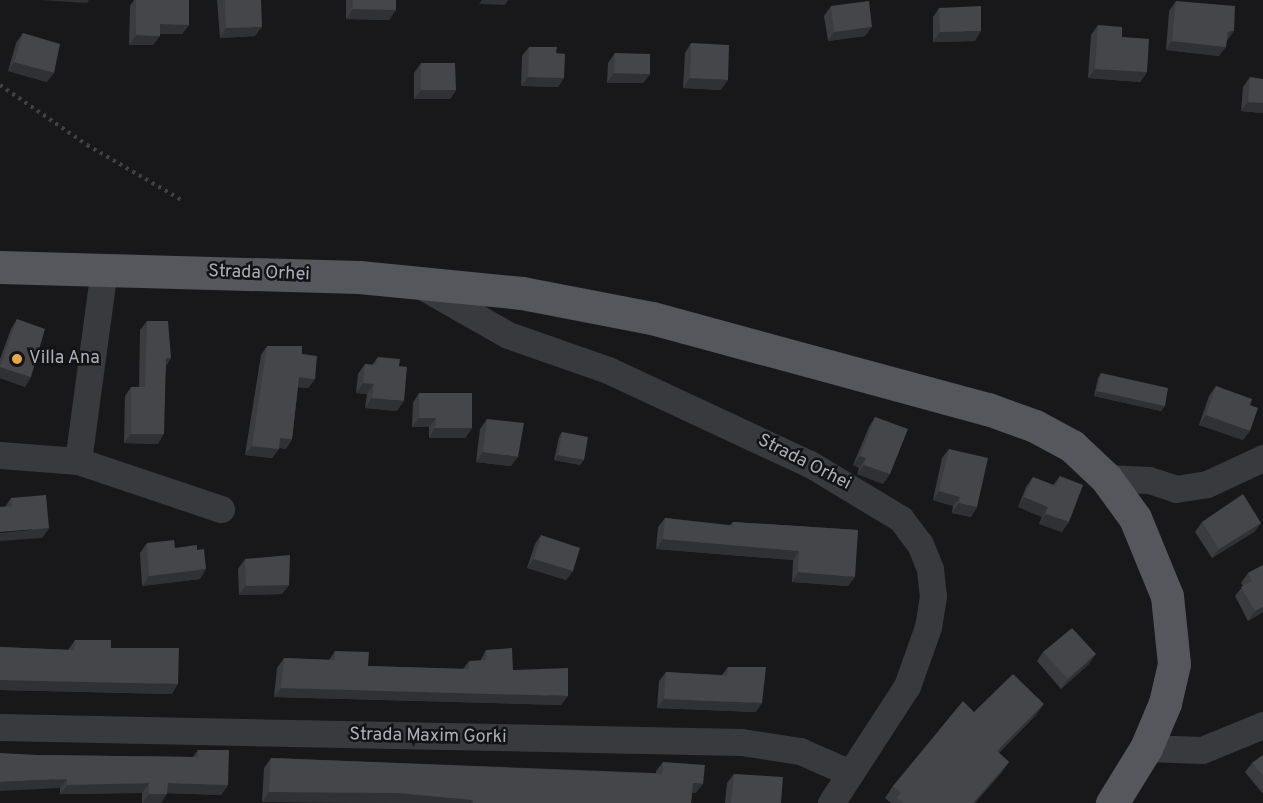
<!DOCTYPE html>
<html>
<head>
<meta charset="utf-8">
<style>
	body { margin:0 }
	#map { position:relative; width:1263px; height:803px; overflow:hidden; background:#18181a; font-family:Overpass,sans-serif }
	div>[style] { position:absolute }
	.path>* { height:4px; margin-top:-2px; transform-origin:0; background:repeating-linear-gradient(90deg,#3f4145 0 3px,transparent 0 7.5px) }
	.minor>* { height:27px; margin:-13.5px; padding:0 13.5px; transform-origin:13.5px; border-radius:13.5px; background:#393a3e }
	.major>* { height:33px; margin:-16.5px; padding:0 16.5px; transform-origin:16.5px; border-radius:16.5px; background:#55575d }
	.wall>* { inset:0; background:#3b3c40 }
	.shaded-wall>* { inset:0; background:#303134 }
	.building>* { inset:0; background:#45464a }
	.dots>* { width:16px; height:16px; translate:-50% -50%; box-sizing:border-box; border:3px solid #131315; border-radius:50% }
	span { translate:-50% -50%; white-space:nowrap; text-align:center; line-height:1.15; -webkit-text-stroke:5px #131315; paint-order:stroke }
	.street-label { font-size:18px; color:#abb0b8 }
	.poi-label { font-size:18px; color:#abb0b8 }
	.left { translate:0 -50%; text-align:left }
</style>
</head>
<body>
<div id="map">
	<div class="path">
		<div style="left:0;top:85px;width:106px;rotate:34.6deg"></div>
		<div style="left:87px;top:145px;width:110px;rotate:30.1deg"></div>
	</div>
	<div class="minor">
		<div style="left:420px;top:285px;width:101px;rotate:29.6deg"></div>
		<div style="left:508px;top:335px;width:106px;rotate:19.3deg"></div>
		<div style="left:608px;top:370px;width:223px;rotate:25deg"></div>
		<div style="left:810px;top:464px;width:106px;rotate:31.1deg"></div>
		<div style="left:901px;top:519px;width:31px;rotate:53deg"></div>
		<div style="left:920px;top:544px;width:27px;rotate:68deg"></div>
		<div style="left:930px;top:569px;width:27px;rotate:84deg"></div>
		<div style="left:933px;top:596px;width:31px;rotate:99deg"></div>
		<div style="left:928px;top:627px;width:63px;rotate:109.6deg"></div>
		<div style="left:907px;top:686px;width:140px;rotate:123deg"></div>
		<div style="left:0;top:455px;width:78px;rotate:4.4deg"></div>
		<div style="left:78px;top:461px;width:151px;rotate:18.6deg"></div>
		<div style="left:78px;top:461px;width:194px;rotate:-82.3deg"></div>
		<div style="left:1106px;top:478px;width:43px;rotate:2.7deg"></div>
		<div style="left:1149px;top:480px;width:28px;rotate:18deg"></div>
		<div style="left:1176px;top:489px;width:31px;rotate:-9deg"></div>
		<div style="left:1207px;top:484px;width:62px;rotate:-24.9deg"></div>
		<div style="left:0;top:727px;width:741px;rotate:1.16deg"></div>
		<div style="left:741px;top:742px;width:60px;rotate:8.7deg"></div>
		<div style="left:800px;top:751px;width:55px;rotate:23.7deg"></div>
		<div style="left:1146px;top:748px;width:56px;rotate:2deg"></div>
		<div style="left:1202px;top:750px;width:66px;rotate:-22.3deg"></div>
	</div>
	<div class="major">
		<div style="left:0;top:267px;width:359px;rotate:1.6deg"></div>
		<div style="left:359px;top:277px;width:164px;rotate:5.6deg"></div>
		<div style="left:522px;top:293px;width:132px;rotate:10.9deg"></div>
		<div style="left:652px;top:318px;width:348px;rotate:15.2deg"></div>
		<div style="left:988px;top:409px;width:50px;rotate:19.9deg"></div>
		<div style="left:1035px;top:426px;width:42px;rotate:28.4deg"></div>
		<div style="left:1072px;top:446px;width:47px;rotate:43.3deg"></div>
		<div style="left:1106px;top:478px;width:49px;rotate:54.1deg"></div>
		<div style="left:1135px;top:518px;width:84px;rotate:67.7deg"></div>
		<div style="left:1167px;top:596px;width:68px;rotate:84.1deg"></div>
		<div style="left:1174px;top:664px;width:40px;rotate:103deg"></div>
		<div style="left:1165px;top:703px;width:49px;rotate:112.9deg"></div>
		<div style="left:1146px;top:748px;width:65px;rotate:121.7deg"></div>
	</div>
	<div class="wall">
		<div style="clip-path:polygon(134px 0,189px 0,189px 25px,182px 34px,160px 34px,153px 45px,129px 45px,130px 6px)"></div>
		<div style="clip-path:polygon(217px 0,247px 0,255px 36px,220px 38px)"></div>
		<div style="clip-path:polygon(346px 0,396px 0,389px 20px,346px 19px)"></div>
		<div style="clip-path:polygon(1176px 1px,1227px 41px,1226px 41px,1219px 56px,1166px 50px,1169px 11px)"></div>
		<div style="clip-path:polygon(831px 6px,865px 36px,828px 41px,824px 16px)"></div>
		<div style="clip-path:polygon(939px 8px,975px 41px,933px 42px,933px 17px)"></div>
		<div style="clip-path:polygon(1098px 25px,1122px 37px,1147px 72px,1140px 82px,1088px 78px,1091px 35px)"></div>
		<div style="clip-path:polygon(23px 33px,47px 82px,8px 71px,16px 43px)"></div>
		<div style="clip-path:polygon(691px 43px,721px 90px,683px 88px,685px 53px)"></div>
		<div style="clip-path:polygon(529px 47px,556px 53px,564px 78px,558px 87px,521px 86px,522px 56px)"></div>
		<div style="clip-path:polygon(615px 53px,650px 74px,643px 83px,607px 83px,608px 63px)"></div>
		<div style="clip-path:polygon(421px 63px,456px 90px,450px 99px,414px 99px,414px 73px)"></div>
		<div style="clip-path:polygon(1250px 77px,1263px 113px,1241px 111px,1243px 87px)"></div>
		<div style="clip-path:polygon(17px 319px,31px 377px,25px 387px,0 378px,0 359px,11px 329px)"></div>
		<div style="clip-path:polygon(147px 321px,171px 358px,166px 366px,158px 444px,124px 443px,125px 396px,131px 387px,139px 387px,140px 330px)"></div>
		<div style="clip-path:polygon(267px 346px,302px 354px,315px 379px,308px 388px,298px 387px,292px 439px,286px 449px,279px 448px,272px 458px,245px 455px,261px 355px)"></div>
		<div style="clip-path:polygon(378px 357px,397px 411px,365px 408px,367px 394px,356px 393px,358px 374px,365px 364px,372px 365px)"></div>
		<div style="clip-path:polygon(1101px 373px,1165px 406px,1161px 411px,1094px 396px,1098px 378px)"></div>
		<div style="clip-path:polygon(1216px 386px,1250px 405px,1243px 440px,1199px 425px,1209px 396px)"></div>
		<div style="clip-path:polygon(419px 393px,472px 428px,465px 438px,429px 438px,429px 427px,412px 427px,413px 403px)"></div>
		<div style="clip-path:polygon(875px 417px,890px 474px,883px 484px,857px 474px,859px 468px,853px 465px,869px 427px)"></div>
		<div style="clip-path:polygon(487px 419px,511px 466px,476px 462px,480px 429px)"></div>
		<div style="clip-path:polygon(562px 432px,580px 465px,554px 460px,559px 437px)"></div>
		<div style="clip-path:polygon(949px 449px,977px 507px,971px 517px,952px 513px,953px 506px,933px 500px,942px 458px)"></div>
		<div style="clip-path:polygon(1060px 476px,1062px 532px,1039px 524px,1042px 517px,1018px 507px,1026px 487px,1033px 477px,1053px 485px)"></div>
		<div style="clip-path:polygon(11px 498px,49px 528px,42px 538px,5px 507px)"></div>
		<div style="clip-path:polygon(665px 518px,730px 525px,733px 522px,858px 530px,848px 586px,792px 582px,793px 560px,656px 549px,658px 527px)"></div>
		<div style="clip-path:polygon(1202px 522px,1261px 523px,1254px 532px,1212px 558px,1195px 532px)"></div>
		<div style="clip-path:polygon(541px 535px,573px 571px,566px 580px,527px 568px,535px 544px)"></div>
		<div style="clip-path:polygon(147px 543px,175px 548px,197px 550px,200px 579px,142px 586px,140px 553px)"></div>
		<div style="clip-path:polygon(245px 559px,289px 585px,282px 594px,239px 595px,238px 569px)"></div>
		<div style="clip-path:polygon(1263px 565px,1263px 612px,1248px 621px,1235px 596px,1243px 586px,1241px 583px,1248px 573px)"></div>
		<div style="clip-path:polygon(75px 640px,111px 648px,172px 694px,0 690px,0 647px,68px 650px)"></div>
		<div style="clip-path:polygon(486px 650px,561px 705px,274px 697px,277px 668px,284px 658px,329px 660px,335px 651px,368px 666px,463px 669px,469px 661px,480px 661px)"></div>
		<div style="clip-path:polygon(1043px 652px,1089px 664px,1061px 689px,1037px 661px)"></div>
		<div style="clip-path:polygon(728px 667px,756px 712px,657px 708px,659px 681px,666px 672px,722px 675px)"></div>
		<div style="clip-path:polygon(974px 712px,1036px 715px,999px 753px,1009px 762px,1001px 773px,975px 803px,891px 803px,885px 798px,893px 786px)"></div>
		<div style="clip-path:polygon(198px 750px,228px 785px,221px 795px,167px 793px,161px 803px,142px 803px,142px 793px,60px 794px,60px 788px,38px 755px,193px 757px)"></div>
		<div style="clip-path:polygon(1263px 755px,1263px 794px,1245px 772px,1252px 763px)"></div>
		<div style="clip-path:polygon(271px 758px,656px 773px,656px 771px,663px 762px,696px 793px,692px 793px,691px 803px,393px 803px,262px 802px,264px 768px)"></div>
		<div style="clip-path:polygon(734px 774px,781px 803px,725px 803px,727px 783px)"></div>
	</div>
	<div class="shaded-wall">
		<div style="clip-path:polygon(41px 0,89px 0,87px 3px)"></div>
		<div style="clip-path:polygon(482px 0,508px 0,505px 5px,479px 4px)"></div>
		<div style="clip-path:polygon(353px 9px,396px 10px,389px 20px,346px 19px)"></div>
		<div style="clip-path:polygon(160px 24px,189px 25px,182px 34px,154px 34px)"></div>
		<div style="clip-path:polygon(262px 27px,255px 36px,220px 38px,226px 28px)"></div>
		<div style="clip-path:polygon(872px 27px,865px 36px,828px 41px,834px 32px)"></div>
		<div style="clip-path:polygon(981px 31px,975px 41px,933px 42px,940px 32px)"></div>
		<div style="clip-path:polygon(1234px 31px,1227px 41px,1221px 41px,1228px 32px)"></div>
		<div style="clip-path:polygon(136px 35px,160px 36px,153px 45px,129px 45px)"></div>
		<div style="clip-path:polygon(1172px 41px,1226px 47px,1219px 56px,1166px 50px)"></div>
		<div style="clip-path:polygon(14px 62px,54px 73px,47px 82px,8px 71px)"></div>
		<div style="clip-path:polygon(1095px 69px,1147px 72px,1140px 82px,1088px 78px)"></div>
		<div style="clip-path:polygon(614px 73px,650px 74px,643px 83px,607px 83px)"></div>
		<div style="clip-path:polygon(528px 77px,564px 78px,558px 87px,521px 86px)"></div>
		<div style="clip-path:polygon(690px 78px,728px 80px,721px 90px,683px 88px)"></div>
		<div style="clip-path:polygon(421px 90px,456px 90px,450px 99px,414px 99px)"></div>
		<div style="clip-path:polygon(1248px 102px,1263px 103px,1263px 113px,1241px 111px)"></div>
		<div style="clip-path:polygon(166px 358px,171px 358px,164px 367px)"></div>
		<div style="clip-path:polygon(0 367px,31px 377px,25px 387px,0 378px)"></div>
		<div style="clip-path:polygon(299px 377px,315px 379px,308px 388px,292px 387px)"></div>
		<div style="clip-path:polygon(363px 383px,374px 384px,367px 394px,356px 393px)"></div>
		<div style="clip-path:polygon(1097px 391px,1165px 406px,1161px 411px,1094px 396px)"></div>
		<div style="clip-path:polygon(372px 398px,404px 401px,397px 411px,365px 408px)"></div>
		<div style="clip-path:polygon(1206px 415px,1250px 431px,1243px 440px,1199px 425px)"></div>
		<div style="clip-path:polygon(419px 418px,436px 418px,429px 427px,412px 427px)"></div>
		<div style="clip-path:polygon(435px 428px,472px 428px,465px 438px,429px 438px)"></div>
		<div style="clip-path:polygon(131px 434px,164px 434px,158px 444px,124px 443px)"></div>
		<div style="clip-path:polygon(280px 438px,292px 439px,286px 449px,274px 447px)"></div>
		<div style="clip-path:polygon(252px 446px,279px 449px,272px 458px,245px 455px)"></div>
		<div style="clip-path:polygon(483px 452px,518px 457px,511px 466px,476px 462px)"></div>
		<div style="clip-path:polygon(558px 455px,584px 460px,580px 465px,554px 460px)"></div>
		<div style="clip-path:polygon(860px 456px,866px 458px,859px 468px,853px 465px)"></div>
		<div style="clip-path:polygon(864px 465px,890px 474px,883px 484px,857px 474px)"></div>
		<div style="clip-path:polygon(939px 491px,960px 497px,953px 506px,933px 500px)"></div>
		<div style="clip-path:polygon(1024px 497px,1048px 507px,1042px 517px,1018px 507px)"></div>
		<div style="clip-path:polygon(959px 503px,977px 507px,971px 517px,952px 513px)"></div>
		<div style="clip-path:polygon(1046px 514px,1069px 522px,1062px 532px,1039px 524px)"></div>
		<div style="clip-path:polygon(1261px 523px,1254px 532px,1212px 558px,1219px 549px)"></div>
		<div style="clip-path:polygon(49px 528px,42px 538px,0 541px,0 533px)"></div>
		<div style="clip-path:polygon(663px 539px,799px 551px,793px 560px,656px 549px)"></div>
		<div style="clip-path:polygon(534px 559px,573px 571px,566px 580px,527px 568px)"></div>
		<div style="clip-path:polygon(206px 569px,200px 579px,142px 586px,149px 576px)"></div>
		<div style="clip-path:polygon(798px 572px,855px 577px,848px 586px,792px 582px)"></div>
		<div style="clip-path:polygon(289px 585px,282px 594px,239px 595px,246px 586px)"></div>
		<div style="clip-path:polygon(1263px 607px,1263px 612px,1248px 621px,1255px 611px)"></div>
		<div style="clip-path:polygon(1096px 654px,1089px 664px,1061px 689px,1068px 679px)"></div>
		<div style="clip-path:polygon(0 680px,178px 684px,172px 694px,0 690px)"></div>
		<div style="clip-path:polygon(281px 688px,568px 696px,561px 705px,274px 697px)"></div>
		<div style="clip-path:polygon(664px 699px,762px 703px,756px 712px,657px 708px)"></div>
		<div style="clip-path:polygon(1044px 704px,1036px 715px,989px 763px,997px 751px)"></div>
		<div style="clip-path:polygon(1009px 762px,1001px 773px,975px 803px,973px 803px)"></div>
		<div style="clip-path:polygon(67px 779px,60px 788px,0 791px,0 782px)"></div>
		<div style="clip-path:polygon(149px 783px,142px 793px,60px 794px,67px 785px)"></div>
		<div style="clip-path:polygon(168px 783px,228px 785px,221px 795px,161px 793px)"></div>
		<div style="clip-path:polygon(693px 783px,703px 784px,696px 793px,686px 793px)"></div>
		<div style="clip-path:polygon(269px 792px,398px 793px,473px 800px,471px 803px,262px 802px)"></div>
		<div style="clip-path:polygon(149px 794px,167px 794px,161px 803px,142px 803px)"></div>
	</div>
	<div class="building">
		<div style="clip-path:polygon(136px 0,189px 0,189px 25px,160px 24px,160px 36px,136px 35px)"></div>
		<div style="clip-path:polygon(225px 0,261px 0,262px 27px,226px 28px)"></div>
		<div style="clip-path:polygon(353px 0,396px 0,396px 10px,353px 9px)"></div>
		<div style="clip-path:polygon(869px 1px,872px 27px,834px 32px,831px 6px)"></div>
		<div style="clip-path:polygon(1176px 1px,1235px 6px,1234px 31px,1228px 32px,1226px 47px,1172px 41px)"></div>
		<div style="clip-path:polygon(981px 6px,981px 31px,940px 32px,939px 8px)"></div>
		<div style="clip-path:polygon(1098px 25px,1122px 27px,1122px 37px,1149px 39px,1147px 72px,1095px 69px)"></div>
		<div style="clip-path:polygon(23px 33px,60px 44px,54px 73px,14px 62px)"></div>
		<div style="clip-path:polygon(691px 43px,729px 45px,728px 80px,690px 78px)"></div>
		<div style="clip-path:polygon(529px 47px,557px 47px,556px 53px,565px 54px,564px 78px,528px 77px)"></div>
		<div style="clip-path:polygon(615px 53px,650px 54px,650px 74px,614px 73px)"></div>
		<div style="clip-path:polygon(421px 63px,455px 63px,456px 90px,421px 90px)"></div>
		<div style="clip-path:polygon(1250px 77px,1263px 79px,1263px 103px,1248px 102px)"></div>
		<div style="clip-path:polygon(17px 319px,45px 329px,31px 377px,0 367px)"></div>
		<div style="clip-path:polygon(147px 321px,168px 321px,171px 358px,166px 358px,164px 434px,131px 434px,131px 387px,145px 387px)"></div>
		<div style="clip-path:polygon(267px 346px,302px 346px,302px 354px,317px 356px,315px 379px,299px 377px,292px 439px,280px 438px,279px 449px,252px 446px)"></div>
		<div style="clip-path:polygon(378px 357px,400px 359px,399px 366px,407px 367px,404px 401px,372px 398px,374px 384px,363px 383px,365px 364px,375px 365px)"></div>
		<div style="clip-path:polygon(1101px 373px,1168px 388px,1165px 406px,1097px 391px)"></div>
		<div style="clip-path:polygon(1216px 386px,1252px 399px,1250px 405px,1258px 408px,1250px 431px,1206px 415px)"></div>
		<div style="clip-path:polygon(419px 393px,472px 393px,472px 428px,435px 428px,436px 418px,419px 418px)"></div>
		<div style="clip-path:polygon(875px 417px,908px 429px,890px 474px,864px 465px,866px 458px,860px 456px)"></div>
		<div style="clip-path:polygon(487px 419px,524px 423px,518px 457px,483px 452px)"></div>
		<div style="clip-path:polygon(562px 432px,588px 437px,584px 460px,558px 455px)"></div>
		<div style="clip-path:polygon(949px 449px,988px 458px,977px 507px,959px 503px,960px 497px,939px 491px)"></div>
		<div style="clip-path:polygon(1060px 476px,1083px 485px,1069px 522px,1046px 514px,1048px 507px,1024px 497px,1033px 477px,1056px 486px)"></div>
		<div style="clip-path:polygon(1243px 494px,1261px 523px,1219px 549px,1202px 522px)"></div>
		<div style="clip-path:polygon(46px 495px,49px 528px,0 532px,0 507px,12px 506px,11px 498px)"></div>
		<div style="clip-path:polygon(665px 518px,733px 526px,733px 522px,858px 530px,855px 577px,798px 572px,799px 551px,663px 539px)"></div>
		<div style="clip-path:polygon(541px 535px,580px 548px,573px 571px,534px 559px)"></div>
		<div style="clip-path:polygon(174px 540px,175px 548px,197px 545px,197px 550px,204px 549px,206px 569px,149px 576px,147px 543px)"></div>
		<div style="clip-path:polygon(290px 555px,289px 585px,246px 586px,245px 559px)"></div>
		<div style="clip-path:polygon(1263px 565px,1263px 607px,1255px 611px,1241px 587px,1252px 581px,1248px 573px)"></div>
		<div style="clip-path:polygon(1072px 628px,1096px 654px,1068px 679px,1043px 652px)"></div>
		<div style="clip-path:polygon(75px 640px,111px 640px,111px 648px,179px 648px,178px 684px,0 680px,0 647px,74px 650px)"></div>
		<div style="clip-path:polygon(512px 648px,513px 670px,568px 668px,568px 696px,281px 688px,284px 658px,335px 660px,335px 651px,369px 652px,368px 666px,469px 669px,469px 661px,486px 660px,486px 650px)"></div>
		<div style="clip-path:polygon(728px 667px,766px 667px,762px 703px,664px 699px,666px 672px,727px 676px)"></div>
		<div style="clip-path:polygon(1013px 674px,1044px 704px,997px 751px,1009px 762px,973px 803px,904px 803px,897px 798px,901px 793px,893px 786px,963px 701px,974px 712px)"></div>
		<div style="clip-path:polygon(198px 750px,229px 750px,228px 785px,168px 783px,167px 794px,149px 794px,149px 783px,67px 785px,67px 779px,0 782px,0 753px,38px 755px,198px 757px)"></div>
		<div style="clip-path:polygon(1263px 755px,1263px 776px,1252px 763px)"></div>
		<div style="clip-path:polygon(271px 758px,662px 774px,663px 762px,705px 765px,703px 784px,693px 783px,691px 803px,473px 803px,473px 800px,398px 793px,269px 792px)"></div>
		<div style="clip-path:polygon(734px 774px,783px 777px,781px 803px,731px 803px)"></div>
	</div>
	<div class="dots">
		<div style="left:17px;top:359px;background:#e4a846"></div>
	</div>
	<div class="street-label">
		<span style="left:259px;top:274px;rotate:2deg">Strada Orhei</span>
		<span style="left:804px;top:463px;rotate:27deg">Strada Orhei</span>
		<span style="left:428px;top:737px;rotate:1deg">Strada Maxim Gorki</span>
	</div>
	<div class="poi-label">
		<span class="left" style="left:29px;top:359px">Villa Ana</span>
	</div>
</div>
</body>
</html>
